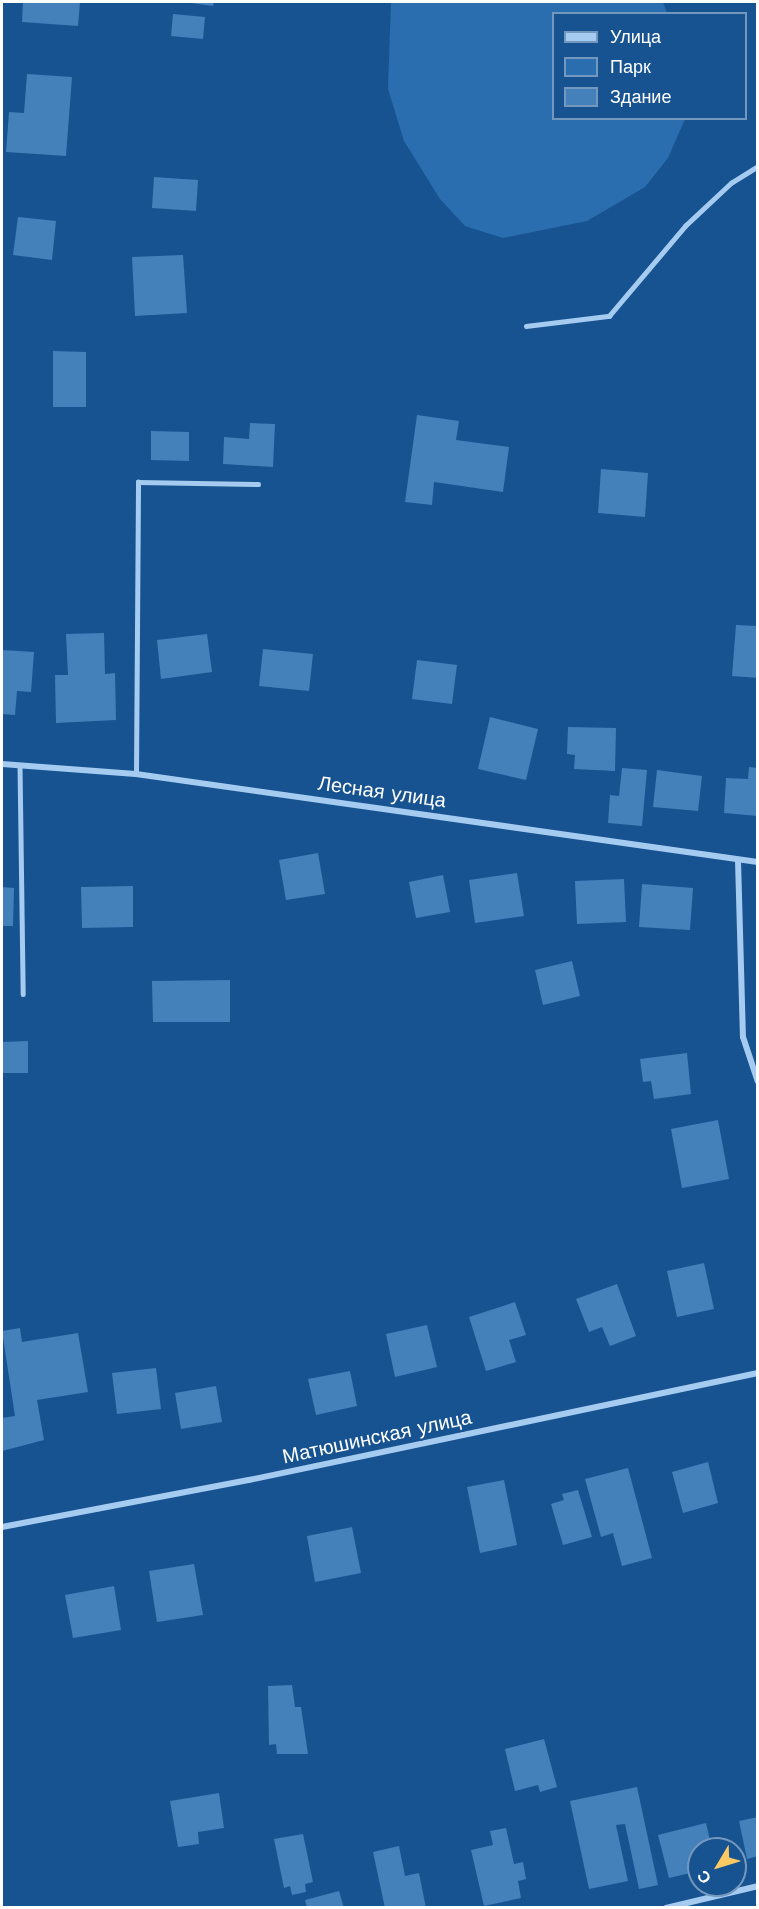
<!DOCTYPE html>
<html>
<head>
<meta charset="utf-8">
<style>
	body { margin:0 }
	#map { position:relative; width:759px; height:1909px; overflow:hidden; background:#175391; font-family:"Work Sans",sans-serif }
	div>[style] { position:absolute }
	.green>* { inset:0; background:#2a6eaf }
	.building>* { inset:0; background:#4480ba }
	.lane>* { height:4.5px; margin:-2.25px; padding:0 2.25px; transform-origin:2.25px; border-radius:2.25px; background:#a5cbf0 }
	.street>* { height:6px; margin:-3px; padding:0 3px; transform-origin:3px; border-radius:3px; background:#a5cbf0 }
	span { translate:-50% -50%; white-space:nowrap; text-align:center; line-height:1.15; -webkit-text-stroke:4.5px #175391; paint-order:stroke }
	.street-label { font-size:20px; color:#fff }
	.frame { position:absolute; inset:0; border:3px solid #fff; pointer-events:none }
	.legend { position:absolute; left:552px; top:12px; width:195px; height:108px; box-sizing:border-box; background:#175391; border:2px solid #7498bd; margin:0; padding:8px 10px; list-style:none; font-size:18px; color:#fff }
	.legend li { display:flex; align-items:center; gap:12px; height:30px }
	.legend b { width:30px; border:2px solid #7498bd }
	.north { position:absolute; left:687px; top:1837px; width:60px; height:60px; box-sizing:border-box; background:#175391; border:2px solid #7498bd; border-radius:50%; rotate:232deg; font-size:16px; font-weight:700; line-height:24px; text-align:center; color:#fff }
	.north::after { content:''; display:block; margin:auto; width:21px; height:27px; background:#ffc964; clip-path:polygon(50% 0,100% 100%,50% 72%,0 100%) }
</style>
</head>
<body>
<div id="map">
	<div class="green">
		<div style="clip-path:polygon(391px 2px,663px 2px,667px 13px,554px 14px,554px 118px,685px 119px,668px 158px,645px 187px,587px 221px,503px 238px,465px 226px,440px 199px,404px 141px,388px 89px)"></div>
	</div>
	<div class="building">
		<div style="clip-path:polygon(23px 2px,80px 2px,78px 26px,22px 22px)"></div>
		<div style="clip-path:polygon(184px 2px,214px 2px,213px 6px)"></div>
		<div style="clip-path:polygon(173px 14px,205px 17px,203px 39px,171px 36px)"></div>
		<div style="clip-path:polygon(27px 74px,72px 77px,66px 156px,6px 152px,9px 112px,24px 113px)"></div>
		<div style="clip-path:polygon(154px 177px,198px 180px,196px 211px,152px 208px)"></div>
		<div style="clip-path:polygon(18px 217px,56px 221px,52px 260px,13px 255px)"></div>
		<div style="clip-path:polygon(183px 255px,187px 313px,135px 316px,132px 257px)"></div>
		<div style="clip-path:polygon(53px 351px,86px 352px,86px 407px,53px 407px)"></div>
		<div style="clip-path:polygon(417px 415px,459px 421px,456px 440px,509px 447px,503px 492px,434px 482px,432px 505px,405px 502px)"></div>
		<div style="clip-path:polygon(250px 423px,275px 424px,273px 467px,223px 464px,224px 437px,249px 439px)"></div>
		<div style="clip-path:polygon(151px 431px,189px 432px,189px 461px,151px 460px)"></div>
		<div style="clip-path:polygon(601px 469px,648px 473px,645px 517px,598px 513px)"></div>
		<div style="clip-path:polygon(736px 625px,758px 626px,758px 678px,732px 676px)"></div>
		<div style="clip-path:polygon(104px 633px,105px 674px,115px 673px,116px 720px,56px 723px,55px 675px,68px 675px,66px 634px)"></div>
		<div style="clip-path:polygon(207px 634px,212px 672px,161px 679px,157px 640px)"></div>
		<div style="clip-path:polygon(263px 649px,313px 654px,309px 691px,259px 686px)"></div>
		<div style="clip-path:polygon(2px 650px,34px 652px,31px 692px,17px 691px,15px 715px,2px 714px)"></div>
		<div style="clip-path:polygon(417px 660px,457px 665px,452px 704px,412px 699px)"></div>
		<div style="clip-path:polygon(490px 717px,538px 729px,526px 780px,478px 769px)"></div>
		<div style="clip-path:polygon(568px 727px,616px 728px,615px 771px,574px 769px,575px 755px,567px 754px)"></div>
		<div style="clip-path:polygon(749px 767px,758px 768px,758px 816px,724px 813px,726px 778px,748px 779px)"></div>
		<div style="clip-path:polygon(622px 768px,647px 770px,642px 826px,608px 823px,610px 795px,619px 796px)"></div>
		<div style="clip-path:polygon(657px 770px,702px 776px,698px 811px,653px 807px)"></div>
		<div style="clip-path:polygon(318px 853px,325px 894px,286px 900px,279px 860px)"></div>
		<div style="clip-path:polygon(517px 873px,524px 916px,475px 923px,469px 880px)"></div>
		<div style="clip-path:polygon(443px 875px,450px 912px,416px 918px,409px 882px)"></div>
		<div style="clip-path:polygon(624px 879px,626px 922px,577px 924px,575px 881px)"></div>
		<div style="clip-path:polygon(642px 884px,693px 888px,690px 930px,639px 927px)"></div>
		<div style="clip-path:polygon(133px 886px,133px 927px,82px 928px,81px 887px)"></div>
		<div style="clip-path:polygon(2px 887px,14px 888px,13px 926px,2px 926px)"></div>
		<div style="clip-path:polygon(572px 961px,580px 996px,543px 1005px,535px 970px)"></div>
		<div style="clip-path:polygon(230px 980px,230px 1022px,153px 1022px,152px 981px)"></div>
		<div style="clip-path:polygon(28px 1041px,28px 1073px,2px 1073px,2px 1042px)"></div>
		<div style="clip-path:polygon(687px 1053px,691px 1094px,654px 1099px,651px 1081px,643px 1082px,640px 1059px)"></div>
		<div style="clip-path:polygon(718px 1120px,729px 1179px,682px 1188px,671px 1129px)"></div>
		<div style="clip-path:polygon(704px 1263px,714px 1309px,677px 1317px,667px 1271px)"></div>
		<div style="clip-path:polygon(617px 1284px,636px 1336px,610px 1346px,602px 1327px,589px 1332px,576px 1299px)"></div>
		<div style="clip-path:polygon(515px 1302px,526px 1335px,509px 1340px,516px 1362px,486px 1371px,469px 1317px)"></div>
		<div style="clip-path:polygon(427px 1325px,437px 1367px,395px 1377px,386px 1334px)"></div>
		<div style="clip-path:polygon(20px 1328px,22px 1342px,78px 1333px,88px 1392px,37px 1400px,44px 1440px,2px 1451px,2px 1418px,15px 1416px,2px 1331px)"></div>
		<div style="clip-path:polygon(156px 1368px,161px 1409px,117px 1414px,112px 1373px)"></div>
		<div style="clip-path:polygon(350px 1371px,357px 1406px,316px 1415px,308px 1379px)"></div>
		<div style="clip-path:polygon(216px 1386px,222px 1422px,181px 1429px,175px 1393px)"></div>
		<div style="clip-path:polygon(708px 1462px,718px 1503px,683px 1513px,672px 1472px)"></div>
		<div style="clip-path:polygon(628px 1468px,652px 1558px,622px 1566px,613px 1533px,601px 1537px,585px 1479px)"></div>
		<div style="clip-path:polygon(504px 1480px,517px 1545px,480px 1553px,467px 1487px)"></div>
		<div style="clip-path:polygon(578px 1490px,592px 1537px,563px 1545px,551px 1504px,564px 1500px,562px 1494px)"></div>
		<div style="clip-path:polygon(352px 1527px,361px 1573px,315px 1582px,307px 1536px)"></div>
		<div style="clip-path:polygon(194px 1564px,203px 1615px,157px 1622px,149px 1571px)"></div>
		<div style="clip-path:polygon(114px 1586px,121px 1630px,73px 1638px,65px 1595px)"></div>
		<div style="clip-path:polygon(292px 1685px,295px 1707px,301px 1707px,308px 1754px,277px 1754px,276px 1744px,269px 1745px,268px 1686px)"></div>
		<div style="clip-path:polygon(544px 1739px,557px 1787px,540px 1792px,538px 1785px,515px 1791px,505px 1749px)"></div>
		<div style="clip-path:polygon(637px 1787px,658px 1885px,639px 1889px,625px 1824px,616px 1825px,628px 1881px,589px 1889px,570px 1801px)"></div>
		<div style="clip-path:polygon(219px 1793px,224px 1828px,198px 1832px,199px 1844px,178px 1847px,170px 1801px)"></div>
		<div style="clip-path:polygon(758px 1817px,758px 1856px,747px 1859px,739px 1821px)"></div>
		<div style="clip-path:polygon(706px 1823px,712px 1849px,699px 1849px,699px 1871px,669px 1878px,658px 1835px)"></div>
		<div style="clip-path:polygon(506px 1828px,514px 1864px,523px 1862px,526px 1879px,518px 1881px,521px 1898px,484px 1906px,471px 1850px,493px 1845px,490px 1831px)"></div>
		<div style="clip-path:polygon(303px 1834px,313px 1882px,305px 1884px,306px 1892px,292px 1895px,290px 1886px,284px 1888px,274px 1839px)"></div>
		<div style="clip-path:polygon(399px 1846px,405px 1876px,419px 1873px,426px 1908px,385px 1908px,373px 1852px)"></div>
		<div style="clip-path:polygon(339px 1891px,344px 1908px,307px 1908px,305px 1900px)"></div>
	</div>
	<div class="lane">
		<div style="left:526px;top:326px;width:84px;rotate:-6.9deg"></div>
		<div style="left:609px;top:316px;width:118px;rotate:-49.8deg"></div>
		<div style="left:685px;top:226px;width:63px;rotate:-43.1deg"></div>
		<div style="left:731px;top:183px;width:32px;rotate:-32deg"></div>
		<div style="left:20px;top:765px;width:229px;rotate:89.2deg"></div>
		<div style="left:136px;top:774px;width:292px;rotate:-89.6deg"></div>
		<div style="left:138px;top:482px;width:120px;rotate:1deg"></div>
	</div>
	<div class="street">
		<div style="left:2px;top:764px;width:134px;rotate:4.3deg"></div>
		<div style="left:136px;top:774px;width:628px;rotate:8.05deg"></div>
		<div style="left:738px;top:860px;width:177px;rotate:88.4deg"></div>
		<div style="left:743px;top:1037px;width:47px;rotate:71.6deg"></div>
		<div style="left:2px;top:1527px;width:251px;rotate:-10.8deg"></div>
		<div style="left:249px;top:1480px;width:520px;rotate:-11.87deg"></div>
		<div style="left:666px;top:1908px;width:95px;rotate:-13.4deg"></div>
	</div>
	<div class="street-label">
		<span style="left:382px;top:792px;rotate:8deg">Лесная улица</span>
		<span style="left:377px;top:1437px;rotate:-12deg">Матюшинская улица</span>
	</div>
	<div class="frame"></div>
	<ul class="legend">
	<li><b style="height:8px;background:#a5cbf0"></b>Улица</li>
	<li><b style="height:16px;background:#2a6eaf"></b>Парк</li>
	<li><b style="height:16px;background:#4480ba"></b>Здание</li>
	</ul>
	<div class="north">С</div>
</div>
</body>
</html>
